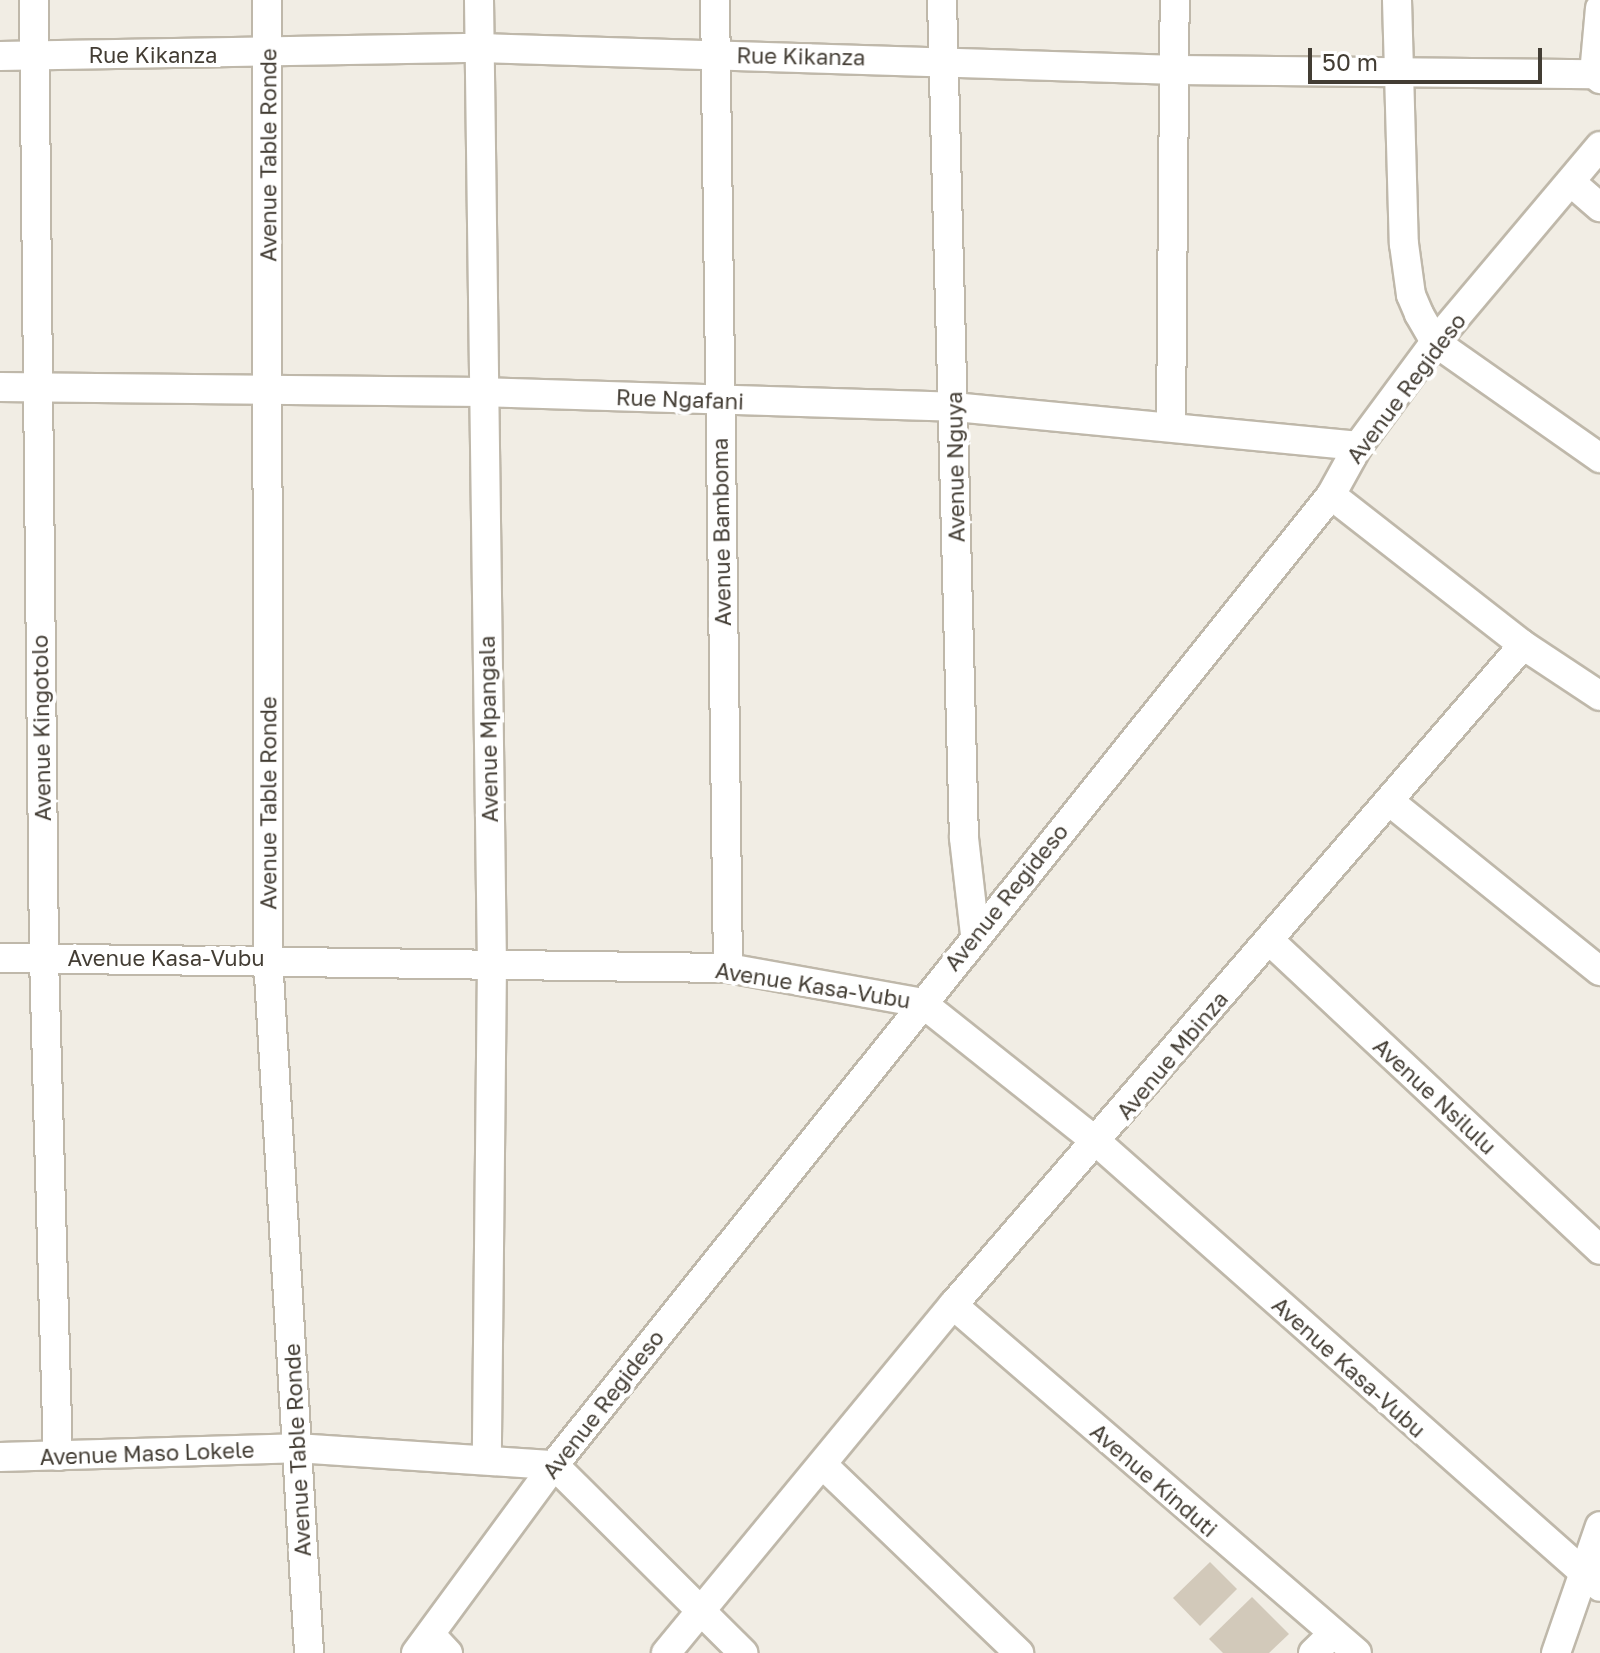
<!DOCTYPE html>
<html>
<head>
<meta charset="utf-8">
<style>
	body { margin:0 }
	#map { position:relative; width:1600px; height:1653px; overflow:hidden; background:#f1ede4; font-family:"Golos Text",sans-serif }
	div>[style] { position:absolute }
	.building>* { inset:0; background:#d2c9ba }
	.roads { filter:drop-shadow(2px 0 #bfb8aa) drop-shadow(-2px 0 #bfb8aa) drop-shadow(0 2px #bfb8aa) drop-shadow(0 -2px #bfb8aa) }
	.street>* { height:28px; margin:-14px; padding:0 14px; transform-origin:14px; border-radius:14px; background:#fff }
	span { translate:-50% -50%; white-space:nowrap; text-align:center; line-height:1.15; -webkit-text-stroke:8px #fff; paint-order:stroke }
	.street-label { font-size:22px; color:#433d34 }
	.scale { position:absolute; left:1308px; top:48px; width:234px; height:36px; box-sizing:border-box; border:4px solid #433d34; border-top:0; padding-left:10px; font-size:24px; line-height:28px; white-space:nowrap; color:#433d34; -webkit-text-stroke:6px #fff; paint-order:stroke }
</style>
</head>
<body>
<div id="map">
	<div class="building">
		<div style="clip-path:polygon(1210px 1562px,1237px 1589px,1200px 1626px,1173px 1598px)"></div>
		<div style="clip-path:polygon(1252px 1597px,1289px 1634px,1269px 1653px,1223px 1653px,1209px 1639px)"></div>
	</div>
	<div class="roads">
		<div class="street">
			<div style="left:34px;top:0;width:958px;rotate:89.4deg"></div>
			<div style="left:44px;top:958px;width:498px;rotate:88.4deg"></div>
			<div style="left:267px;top:0;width:958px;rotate:89.94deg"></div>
			<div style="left:268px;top:958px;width:696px;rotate:86.62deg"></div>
			<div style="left:479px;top:0;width:962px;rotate:89.23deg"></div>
			<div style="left:492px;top:962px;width:497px;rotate:90.6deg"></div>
			<div style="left:715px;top:0;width:968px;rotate:89.23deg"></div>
			<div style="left:942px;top:0;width:838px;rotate:88.5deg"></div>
			<div style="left:964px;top:838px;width:97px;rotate:83.5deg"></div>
			<div style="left:1397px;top:0;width:244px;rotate:88.4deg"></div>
			<div style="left:1404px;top:244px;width:51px;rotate:82.2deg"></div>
			<div style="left:1411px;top:295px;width:21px;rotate:67deg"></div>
			<div style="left:1419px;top:314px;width:32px;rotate:60deg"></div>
			<div style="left:1435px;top:342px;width:202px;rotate:35.1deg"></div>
			<div style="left:0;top:56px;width:479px;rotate:-1deg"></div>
			<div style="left:479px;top:48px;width:699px;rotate:1.8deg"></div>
			<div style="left:1178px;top:70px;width:416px;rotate:0.6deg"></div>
			<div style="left:1594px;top:74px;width:8px;rotate:40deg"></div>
			<div style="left:1594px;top:74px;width:66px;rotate:-84.8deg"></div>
			<div style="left:1572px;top:183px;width:37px;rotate:41deg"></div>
			<div style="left:0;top:387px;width:482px;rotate:0.6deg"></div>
			<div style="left:482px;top:392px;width:472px;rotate:1.8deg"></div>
			<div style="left:954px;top:407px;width:406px;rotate:5.5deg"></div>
			<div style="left:1171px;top:425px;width:425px;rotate:-89.5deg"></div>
			<div style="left:1331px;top:495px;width:244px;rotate:38deg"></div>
			<div style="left:1523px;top:645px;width:92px;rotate:33.5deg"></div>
			<div style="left:1389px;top:801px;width:271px;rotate:38.9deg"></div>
			<div style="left:1270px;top:941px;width:452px;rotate:43.1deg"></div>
			<div style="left:0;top:958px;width:728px;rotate:0.79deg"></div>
			<div style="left:728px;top:968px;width:197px;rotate:10.2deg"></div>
			<div style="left:922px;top:1003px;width:225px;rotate:38.5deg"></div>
			<div style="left:1098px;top:1143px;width:670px;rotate:41.49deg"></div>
			<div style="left:953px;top:1305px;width:533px;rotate:40.74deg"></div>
			<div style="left:0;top:1457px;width:296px;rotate:-1.7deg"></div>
			<div style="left:296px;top:1448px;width:259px;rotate:3.8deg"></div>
			<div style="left:554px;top:1465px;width:267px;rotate:44.8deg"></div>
			<div style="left:823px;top:1465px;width:272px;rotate:43.8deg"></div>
			<div style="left:431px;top:1635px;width:25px;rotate:47deg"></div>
			<div style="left:416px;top:1653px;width:233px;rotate:-53.7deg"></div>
			<div style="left:554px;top:1465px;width:1243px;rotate:-51.3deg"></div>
			<div style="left:1331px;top:495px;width:56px;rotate:-61.1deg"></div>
			<div style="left:1358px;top:446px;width:129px;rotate:-53.5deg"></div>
			<div style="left:1435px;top:342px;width:256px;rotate:-49.9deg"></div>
			<div style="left:666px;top:1653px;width:451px;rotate:-50.5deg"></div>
			<div style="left:953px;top:1305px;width:872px;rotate:-49.18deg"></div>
			<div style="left:1313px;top:1653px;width:28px;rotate:-44deg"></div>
			<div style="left:1556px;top:1653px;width:134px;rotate:-70.9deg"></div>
		</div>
	</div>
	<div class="street-label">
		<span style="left:153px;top:55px">Rue Kikanza</span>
		<span style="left:801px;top:56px;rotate:1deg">Rue Kikanza</span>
		<span style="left:268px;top:155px;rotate:-90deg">Avenue Table Ronde</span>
		<span style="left:1406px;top:388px;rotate:-53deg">Avenue Regideso</span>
		<span style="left:680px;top:399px;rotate:2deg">Rue Ngafani</span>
		<span style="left:955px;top:467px;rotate:-91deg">Avenue Nguya</span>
		<span style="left:721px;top:532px;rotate:-91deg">Avenue Bamboma</span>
		<span style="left:41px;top:728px;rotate:-91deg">Avenue Kingotolo</span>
		<span style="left:488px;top:729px;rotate:-91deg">Avenue Mpangala</span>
		<span style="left:268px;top:803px;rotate:-90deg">Avenue Table Ronde</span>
		<span style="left:1006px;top:897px;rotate:-51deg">Avenue Regideso</span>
		<span style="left:166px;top:958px">Avenue Kasa-Vubu</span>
		<span style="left:813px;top:985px;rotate:9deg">Avenue Kasa-Vubu</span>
		<span style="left:1172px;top:1055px;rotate:-50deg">Avenue Mbinza</span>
		<span style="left:1435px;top:1096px;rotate:43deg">Avenue Nsilulu</span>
		<span style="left:1349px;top:1367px;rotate:42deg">Avenue Kasa-Vubu</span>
		<span style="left:603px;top:1404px;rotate:-52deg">Avenue Regideso</span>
		<span style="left:297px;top:1450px;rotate:-93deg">Avenue Table Ronde</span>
		<span style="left:147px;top:1453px;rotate:-2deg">Avenue Maso Lokele</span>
		<span style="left:1154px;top:1480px;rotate:41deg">Avenue Kinduti</span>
	</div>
	<div class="scale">50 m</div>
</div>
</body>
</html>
